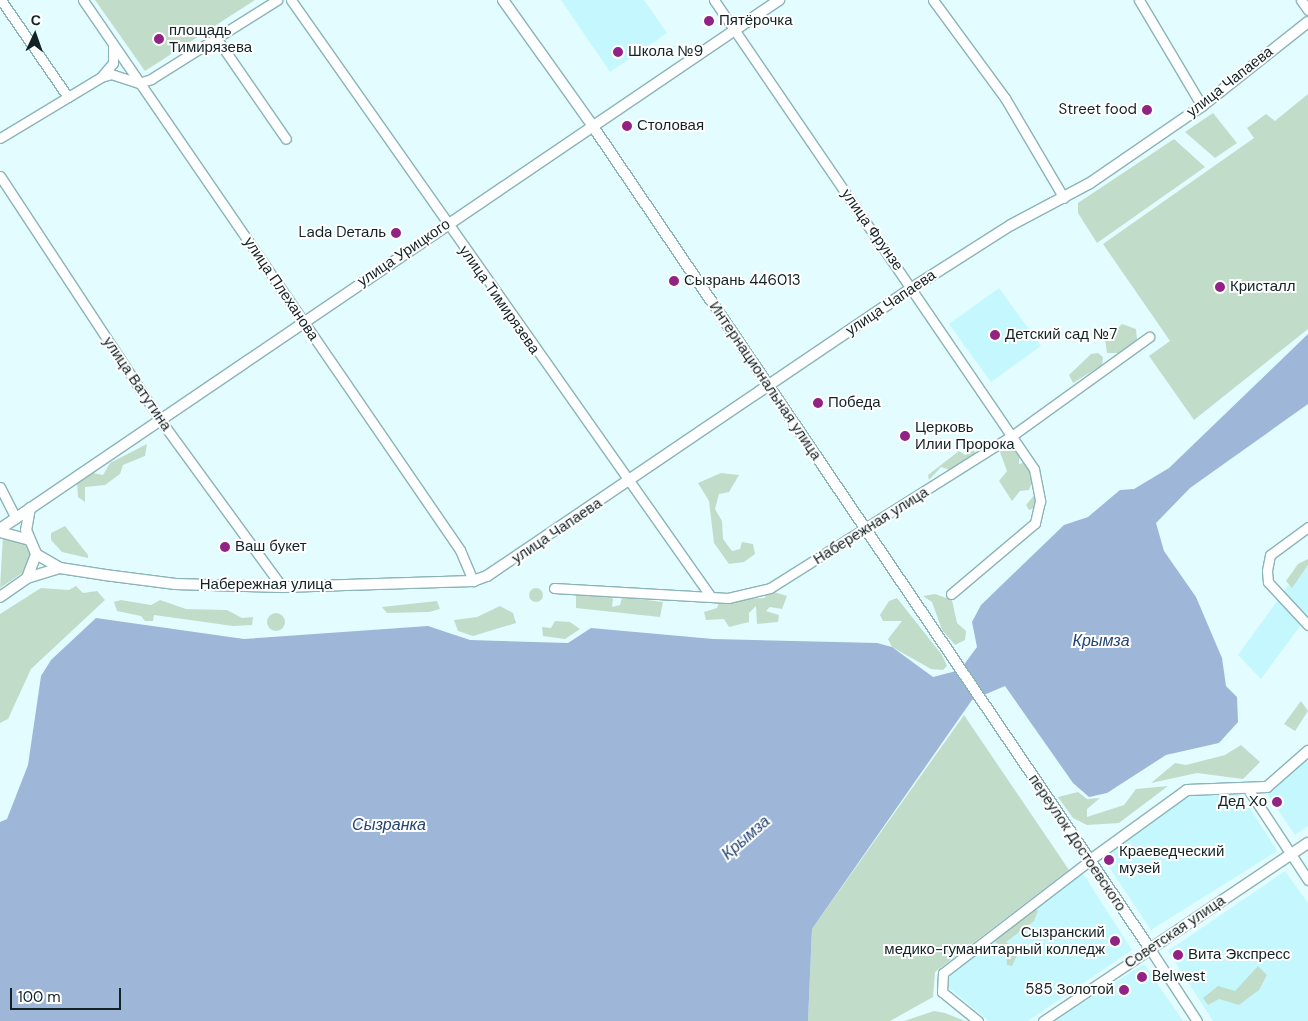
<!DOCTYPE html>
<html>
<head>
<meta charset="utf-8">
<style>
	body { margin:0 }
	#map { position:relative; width:1308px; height:1021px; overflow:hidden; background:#e3fcff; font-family:"DM Sans",sans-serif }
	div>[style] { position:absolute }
	.built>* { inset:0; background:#c4f8fe }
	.green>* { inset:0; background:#c1ddc9 }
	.round { border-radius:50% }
	.water>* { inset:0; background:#9eb7d9 }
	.roads { filter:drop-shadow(1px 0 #8bb4b8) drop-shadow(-1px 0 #8bb4b8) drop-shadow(0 1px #8bb4b8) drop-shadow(0 -1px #8bb4b8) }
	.minor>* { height:9px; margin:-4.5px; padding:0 4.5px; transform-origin:4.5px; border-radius:4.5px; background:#fff }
	.major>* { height:10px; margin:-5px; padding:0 5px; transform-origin:5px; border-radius:5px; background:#fff }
	.dots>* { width:14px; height:14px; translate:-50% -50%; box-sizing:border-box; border:2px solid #fff; border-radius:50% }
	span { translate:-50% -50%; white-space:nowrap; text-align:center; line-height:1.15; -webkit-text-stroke:4px #fff; paint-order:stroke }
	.poi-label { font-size:15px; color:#132325 }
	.left { translate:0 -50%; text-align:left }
	.right { translate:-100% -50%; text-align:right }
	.street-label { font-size:15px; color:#132325 }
	.water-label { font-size:16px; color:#244572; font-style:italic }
	.north { position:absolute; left:10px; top:10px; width:50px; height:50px; -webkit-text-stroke:4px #fff; paint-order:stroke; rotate:3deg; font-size:14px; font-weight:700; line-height:20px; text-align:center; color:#132325 }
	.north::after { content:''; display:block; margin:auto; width:18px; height:22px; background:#132325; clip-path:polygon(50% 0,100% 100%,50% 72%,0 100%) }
	.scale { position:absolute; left:10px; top:988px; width:111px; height:22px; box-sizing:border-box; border:2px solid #132325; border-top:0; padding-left:6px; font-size:15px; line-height:18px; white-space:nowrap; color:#132325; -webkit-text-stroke:4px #fff; paint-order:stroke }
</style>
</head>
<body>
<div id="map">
	<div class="built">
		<div style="clip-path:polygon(561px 0,644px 0,667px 33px,610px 72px)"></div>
		<div style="clip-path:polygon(999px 288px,1041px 346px,991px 382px,949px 324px)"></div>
		<div style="clip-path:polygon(1304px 564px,1308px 567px,1308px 624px,1303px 622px,1261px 679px,1238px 655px)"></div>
		<div style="clip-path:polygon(1308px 758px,1308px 826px,1295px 835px,1267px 794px)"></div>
		<div style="clip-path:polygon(1190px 794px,1241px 794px,1277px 851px,1151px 930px,1101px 855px)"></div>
		<div style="clip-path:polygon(1285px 871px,1308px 903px,1308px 1021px,1213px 1021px,1168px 951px)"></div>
		<div style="clip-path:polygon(1082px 872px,1132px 950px,1028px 1021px,989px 1021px,939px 980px)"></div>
		<div style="clip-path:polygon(1144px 964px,1183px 1021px,1053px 1021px)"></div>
	</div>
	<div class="green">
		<div style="clip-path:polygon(95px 0,255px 0,145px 71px)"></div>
		<div style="clip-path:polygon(1308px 94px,1308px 329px,1194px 420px,1149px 356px,1170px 341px,1103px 244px,1254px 138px,1247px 128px,1266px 114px,1275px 121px)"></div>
		<div style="clip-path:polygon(1213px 113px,1237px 143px,1215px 158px,1185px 132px)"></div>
		<div style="clip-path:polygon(1174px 139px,1205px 167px,1097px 243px,1078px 213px,1078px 203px)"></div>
		<div style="clip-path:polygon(1122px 324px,1136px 329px,1137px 340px,1120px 353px,1107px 353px,1105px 339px)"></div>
		<div style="clip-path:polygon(1098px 353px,1103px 357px,1102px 365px,1073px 383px,1069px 375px,1091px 354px)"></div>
		<div style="clip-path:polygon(1013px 441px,1019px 451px,1019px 464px,1027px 462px,1033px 480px,1029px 490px,1020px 491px,1012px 501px,999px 481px,1007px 471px,1000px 452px)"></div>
		<div style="clip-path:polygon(147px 444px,145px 456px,123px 465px,120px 474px,105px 485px,85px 487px,85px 502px,78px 497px,77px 482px,88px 472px,103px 475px,110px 463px)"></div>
		<div style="clip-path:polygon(974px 450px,976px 454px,950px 470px,941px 467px,929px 480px,928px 475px,959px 451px,965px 455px)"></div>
		<div style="clip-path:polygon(721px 473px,739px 475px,729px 492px,719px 494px,715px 509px,722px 521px,723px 539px,732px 551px,740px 549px,742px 542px,753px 544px,755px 554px,744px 562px,729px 564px,714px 543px,709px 501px,698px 483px)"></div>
		<div style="clip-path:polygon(1036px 493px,1043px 493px,1046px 504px,1029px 510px,1026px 505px)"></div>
		<div style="clip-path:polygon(65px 526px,88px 555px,88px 558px,62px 552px,51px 540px,51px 533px)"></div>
		<div style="clip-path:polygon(3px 536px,25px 543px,30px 556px,25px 571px,0 588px)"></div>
		<div style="clip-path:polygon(1308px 559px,1308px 565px,1292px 588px,1286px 581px,1298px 564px)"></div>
		<div style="clip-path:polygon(76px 586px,83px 593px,97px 591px,105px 600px,31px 669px,8px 719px,0 723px,0 614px,41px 588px,69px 590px)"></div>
		<div class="round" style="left:529px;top:588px;width:14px;height:14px"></div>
		<div style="clip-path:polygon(771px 591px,787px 596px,782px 609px,770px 607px,766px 611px,779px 615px,778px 622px,757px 624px,756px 606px,749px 613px,749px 622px,729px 627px,724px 619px,706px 620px,704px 612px,717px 608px,720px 600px,764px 598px)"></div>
		<div style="clip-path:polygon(607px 594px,613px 599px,612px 607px,620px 605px,622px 597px,663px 602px,660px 617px,576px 608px,576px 595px)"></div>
		<div style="clip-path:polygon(935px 594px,952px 600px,957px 623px,966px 631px,965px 640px,955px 645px,942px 630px,932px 602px,923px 596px)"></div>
		<div style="clip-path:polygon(897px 598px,942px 655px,947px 666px,943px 670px,931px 669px,892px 647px,888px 639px,902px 621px,883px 621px,880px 615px,889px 601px)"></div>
		<div style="clip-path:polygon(121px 600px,151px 605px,160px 600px,186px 609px,227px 610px,242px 618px,253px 617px,252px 625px,233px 626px,154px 615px,153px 621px,145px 621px,141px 616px,117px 611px,114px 602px)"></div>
		<div style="clip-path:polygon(437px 601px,440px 609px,429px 612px,387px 613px,382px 607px)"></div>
		<div style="clip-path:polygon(500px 606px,513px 613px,516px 623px,473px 636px,458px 631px,454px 620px,477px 617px)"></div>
		<div class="round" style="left:267px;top:613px;width:18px;height:18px"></div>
		<div style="clip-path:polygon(555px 621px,570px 622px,580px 629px,565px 639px,543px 636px,542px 627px,551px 628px)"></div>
		<div style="clip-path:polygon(1301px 701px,1308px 711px,1295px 731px,1284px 724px)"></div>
		<div style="clip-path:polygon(964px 715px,1069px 870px,935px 972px,933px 997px,890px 1021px,808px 1021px,812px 929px)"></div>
		<div style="clip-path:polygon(1241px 745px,1260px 762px,1243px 779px,1197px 773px,1151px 783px,1175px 763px,1186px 765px,1225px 755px)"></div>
		<div style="clip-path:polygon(1168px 786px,1119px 823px,1087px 825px,1073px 818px,1058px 797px,1078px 792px,1087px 799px,1100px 798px,1087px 809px,1087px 817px,1124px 805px,1136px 789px)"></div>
		<div style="clip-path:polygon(1034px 908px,1038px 911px,1034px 921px,1006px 942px,1019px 951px,1012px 966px,1007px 965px,1006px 954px,990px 935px)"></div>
		<div style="clip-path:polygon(1258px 966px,1267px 975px,1259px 990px,1239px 1005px,1219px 999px,1208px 1005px,1203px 998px,1218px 986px,1235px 991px)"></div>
		<div style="clip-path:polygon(934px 1011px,945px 1013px,965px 1021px,904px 1021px)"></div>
	</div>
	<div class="water">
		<div style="clip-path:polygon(1308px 334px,1308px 404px,1190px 488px,1156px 523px,1164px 551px,1196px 597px,1222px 658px,1226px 686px,1237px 697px,1238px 722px,1219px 743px,1166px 755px,1107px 793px,1089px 797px,1073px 783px,1005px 686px,972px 700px,812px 929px,808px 1021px,0 1021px,0 822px,7px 819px,28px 765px,41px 676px,51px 660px,96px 618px,244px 639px,428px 626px,470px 640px,568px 643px,591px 628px,713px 639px,877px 643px,892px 647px,933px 677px,960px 670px,977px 647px,972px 622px,981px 605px,1064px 525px,1088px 517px,1120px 490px,1134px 489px,1169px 468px)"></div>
	</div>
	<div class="roads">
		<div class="minor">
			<div style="left:1px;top:0;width:118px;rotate:55.4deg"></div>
			<div style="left:83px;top:0;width:667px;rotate:55.57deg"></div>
			<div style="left:460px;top:550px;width:34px;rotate:67deg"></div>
			<div style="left:291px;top:0;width:730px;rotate:54.87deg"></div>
			<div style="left:714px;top:0;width:568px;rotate:55.69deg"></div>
			<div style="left:1034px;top:469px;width:33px;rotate:79deg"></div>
			<div style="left:1040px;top:501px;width:23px;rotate:103deg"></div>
			<div style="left:1035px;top:523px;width:110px;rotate:139.8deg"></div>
			<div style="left:933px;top:0;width:122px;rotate:53.7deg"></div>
			<div style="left:1005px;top:98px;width:116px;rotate:59.5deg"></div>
			<div style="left:1139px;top:0;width:123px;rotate:59.3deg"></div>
			<div style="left:1301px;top:0;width:12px;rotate:55deg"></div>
			<div style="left:217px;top:39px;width:121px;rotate:55.4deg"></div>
			<div style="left:102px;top:76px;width:17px;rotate:-50deg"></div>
			<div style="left:113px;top:63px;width:17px;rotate:-90deg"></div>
			<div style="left:0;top:138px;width:118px;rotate:-31.1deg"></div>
			<div style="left:101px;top:77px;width:10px;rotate:-17deg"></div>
			<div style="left:111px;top:74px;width:29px;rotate:18deg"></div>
			<div style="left:139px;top:83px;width:13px;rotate:-18deg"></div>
			<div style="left:151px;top:79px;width:149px;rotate:-32.1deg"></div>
			<div style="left:0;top:176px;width:293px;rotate:56.7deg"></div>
			<div style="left:161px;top:421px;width:205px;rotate:53.9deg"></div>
			<div style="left:0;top:487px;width:35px;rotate:63deg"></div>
			<div style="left:1308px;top:527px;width:47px;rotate:143.6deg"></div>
			<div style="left:1270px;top:555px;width:16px;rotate:101deg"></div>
			<div style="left:1267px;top:571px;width:11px;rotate:85deg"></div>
			<div style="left:1268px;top:582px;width:59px;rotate:47.1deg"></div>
			<div style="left:554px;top:588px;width:174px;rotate:3.3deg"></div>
			<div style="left:728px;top:598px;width:43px;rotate:-13.4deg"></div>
			<div style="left:770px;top:588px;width:287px;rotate:-32.2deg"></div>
			<div style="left:1013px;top:435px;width:168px;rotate:-35.8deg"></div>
			<div style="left:1248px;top:789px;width:109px;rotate:56.6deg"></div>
			<div style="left:978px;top:1021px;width:46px;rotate:-141.1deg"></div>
			<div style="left:942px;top:992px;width:19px;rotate:-87deg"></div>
			<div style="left:943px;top:973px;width:184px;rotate:-37.5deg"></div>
			<div style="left:1043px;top:1021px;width:129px;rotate:-33.9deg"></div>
			<div style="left:1150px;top:949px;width:86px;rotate:56.9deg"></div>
		</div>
		<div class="major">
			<div style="left:503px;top:0;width:153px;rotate:54.5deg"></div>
			<div style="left:592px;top:125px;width:995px;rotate:55.89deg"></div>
			<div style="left:1150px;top:949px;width:190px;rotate:-33.9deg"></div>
			<div style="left:30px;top:508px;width:22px;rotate:100deg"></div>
			<div style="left:26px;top:530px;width:26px;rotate:67deg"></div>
			<div style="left:36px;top:554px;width:28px;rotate:30deg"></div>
			<div style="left:60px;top:568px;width:46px;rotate:8.8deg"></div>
			<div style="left:105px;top:575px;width:71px;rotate:7.3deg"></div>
			<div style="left:175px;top:584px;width:107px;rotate:1.6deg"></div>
			<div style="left:282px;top:587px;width:191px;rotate:-1.8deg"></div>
			<div style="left:473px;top:581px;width:15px;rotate:-20deg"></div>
			<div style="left:487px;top:576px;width:513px;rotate:-34.12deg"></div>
			<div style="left:912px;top:288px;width:117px;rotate:-32.5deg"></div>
			<div style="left:1011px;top:225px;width:89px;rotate:-28deg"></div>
			<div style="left:1090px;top:183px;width:136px;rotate:-34.5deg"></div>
			<div style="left:1202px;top:106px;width:135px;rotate:-38.4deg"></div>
			<div style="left:0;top:529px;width:942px;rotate:-34.18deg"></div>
			<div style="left:0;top:532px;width:28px;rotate:15deg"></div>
			<div style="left:27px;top:578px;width:26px;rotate:-69deg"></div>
			<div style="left:0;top:597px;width:33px;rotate:-35deg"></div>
			<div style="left:27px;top:578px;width:34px;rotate:-17deg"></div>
			<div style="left:1089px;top:861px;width:121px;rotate:-35.9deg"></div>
			<div style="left:1187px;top:790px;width:80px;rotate:-2.1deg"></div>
			<div style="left:1267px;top:787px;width:55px;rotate:-41.3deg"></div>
		</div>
	</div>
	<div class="dots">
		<div style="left:709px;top:21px;background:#922283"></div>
		<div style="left:159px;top:39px;background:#922283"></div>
		<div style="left:618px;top:52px;background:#922283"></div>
		<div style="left:1147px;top:110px;background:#922283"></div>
		<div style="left:627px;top:126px;background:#922283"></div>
		<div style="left:396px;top:233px;background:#922283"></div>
		<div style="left:674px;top:281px;background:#922283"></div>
		<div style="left:1220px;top:287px;background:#922283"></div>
		<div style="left:995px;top:335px;background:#922283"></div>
		<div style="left:818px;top:403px;background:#922283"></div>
		<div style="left:905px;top:436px;background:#922283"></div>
		<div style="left:225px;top:547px;background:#922283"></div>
		<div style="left:1277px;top:802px;background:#922283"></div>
		<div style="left:1109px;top:860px;background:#922283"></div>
		<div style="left:1115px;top:941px;background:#922283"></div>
		<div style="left:1178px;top:955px;background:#922283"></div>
		<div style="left:1142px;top:977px;background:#922283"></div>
		<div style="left:1124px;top:990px;background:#922283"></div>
	</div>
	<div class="poi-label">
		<span class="left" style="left:719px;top:21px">Пятёрочка</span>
		<span class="left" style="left:169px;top:39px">площадь<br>Тимирязева</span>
		<span class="left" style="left:628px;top:52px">Школа №9</span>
		<span class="right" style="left:1137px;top:110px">Street food</span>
		<span class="left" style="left:637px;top:126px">Столовая</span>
		<span class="right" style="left:386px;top:233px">Lada Dеталь</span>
		<span class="left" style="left:684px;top:281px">Сызрань 446013</span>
		<span class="left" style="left:1230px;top:287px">Кристалл</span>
		<span class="left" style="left:1005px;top:335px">Детский сад №7</span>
		<span class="left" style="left:828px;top:403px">Победа</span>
		<span class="left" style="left:915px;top:436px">Церковь<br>Илии Пророка</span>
		<span class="left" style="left:235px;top:547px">Ваш букет</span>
		<span class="right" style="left:1267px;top:802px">Дед Хо</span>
		<span class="left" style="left:1119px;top:860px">Краеведческий<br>музей</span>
		<span class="right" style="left:1105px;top:941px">Сызранский<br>медико-гуманитарный колледж</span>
		<span class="left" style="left:1188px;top:955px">Вита Экспресс</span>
		<span class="left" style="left:1152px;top:977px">Belwest</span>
		<span class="right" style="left:1114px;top:990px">585 Золотой</span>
	</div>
	<div class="street-label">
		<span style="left:1230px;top:82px;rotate:-38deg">улица Чапаева</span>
		<span style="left:872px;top:230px;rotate:55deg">улица Фрунзе</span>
		<span style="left:404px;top:253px;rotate:-34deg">улица Урицкого</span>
		<span style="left:281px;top:289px;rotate:56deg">улица Плеханова</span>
		<span style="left:499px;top:300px;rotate:55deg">улица Тимирязева</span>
		<span style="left:891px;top:303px;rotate:-34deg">улица Чапаева</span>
		<span style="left:765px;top:381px;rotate:56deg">Интернациональная улица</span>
		<span style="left:137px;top:384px;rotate:56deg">улица Ватутина</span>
		<span style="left:871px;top:526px;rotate:-32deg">Набережная улица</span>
		<span style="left:557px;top:531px;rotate:-34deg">улица Чапаева</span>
		<span style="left:266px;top:585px">Набережная улица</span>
		<span style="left:1077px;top:843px;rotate:56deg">переулок Достоевского</span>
		<span style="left:1175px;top:932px;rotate:-34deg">Советская улица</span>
	</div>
	<div class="water-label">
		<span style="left:1101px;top:641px">Крымза</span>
		<span style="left:389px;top:825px">Сызранка</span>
		<span style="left:746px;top:838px;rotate:-41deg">Крымза</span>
	</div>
	<div class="north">С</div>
	<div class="scale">100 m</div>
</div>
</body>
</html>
